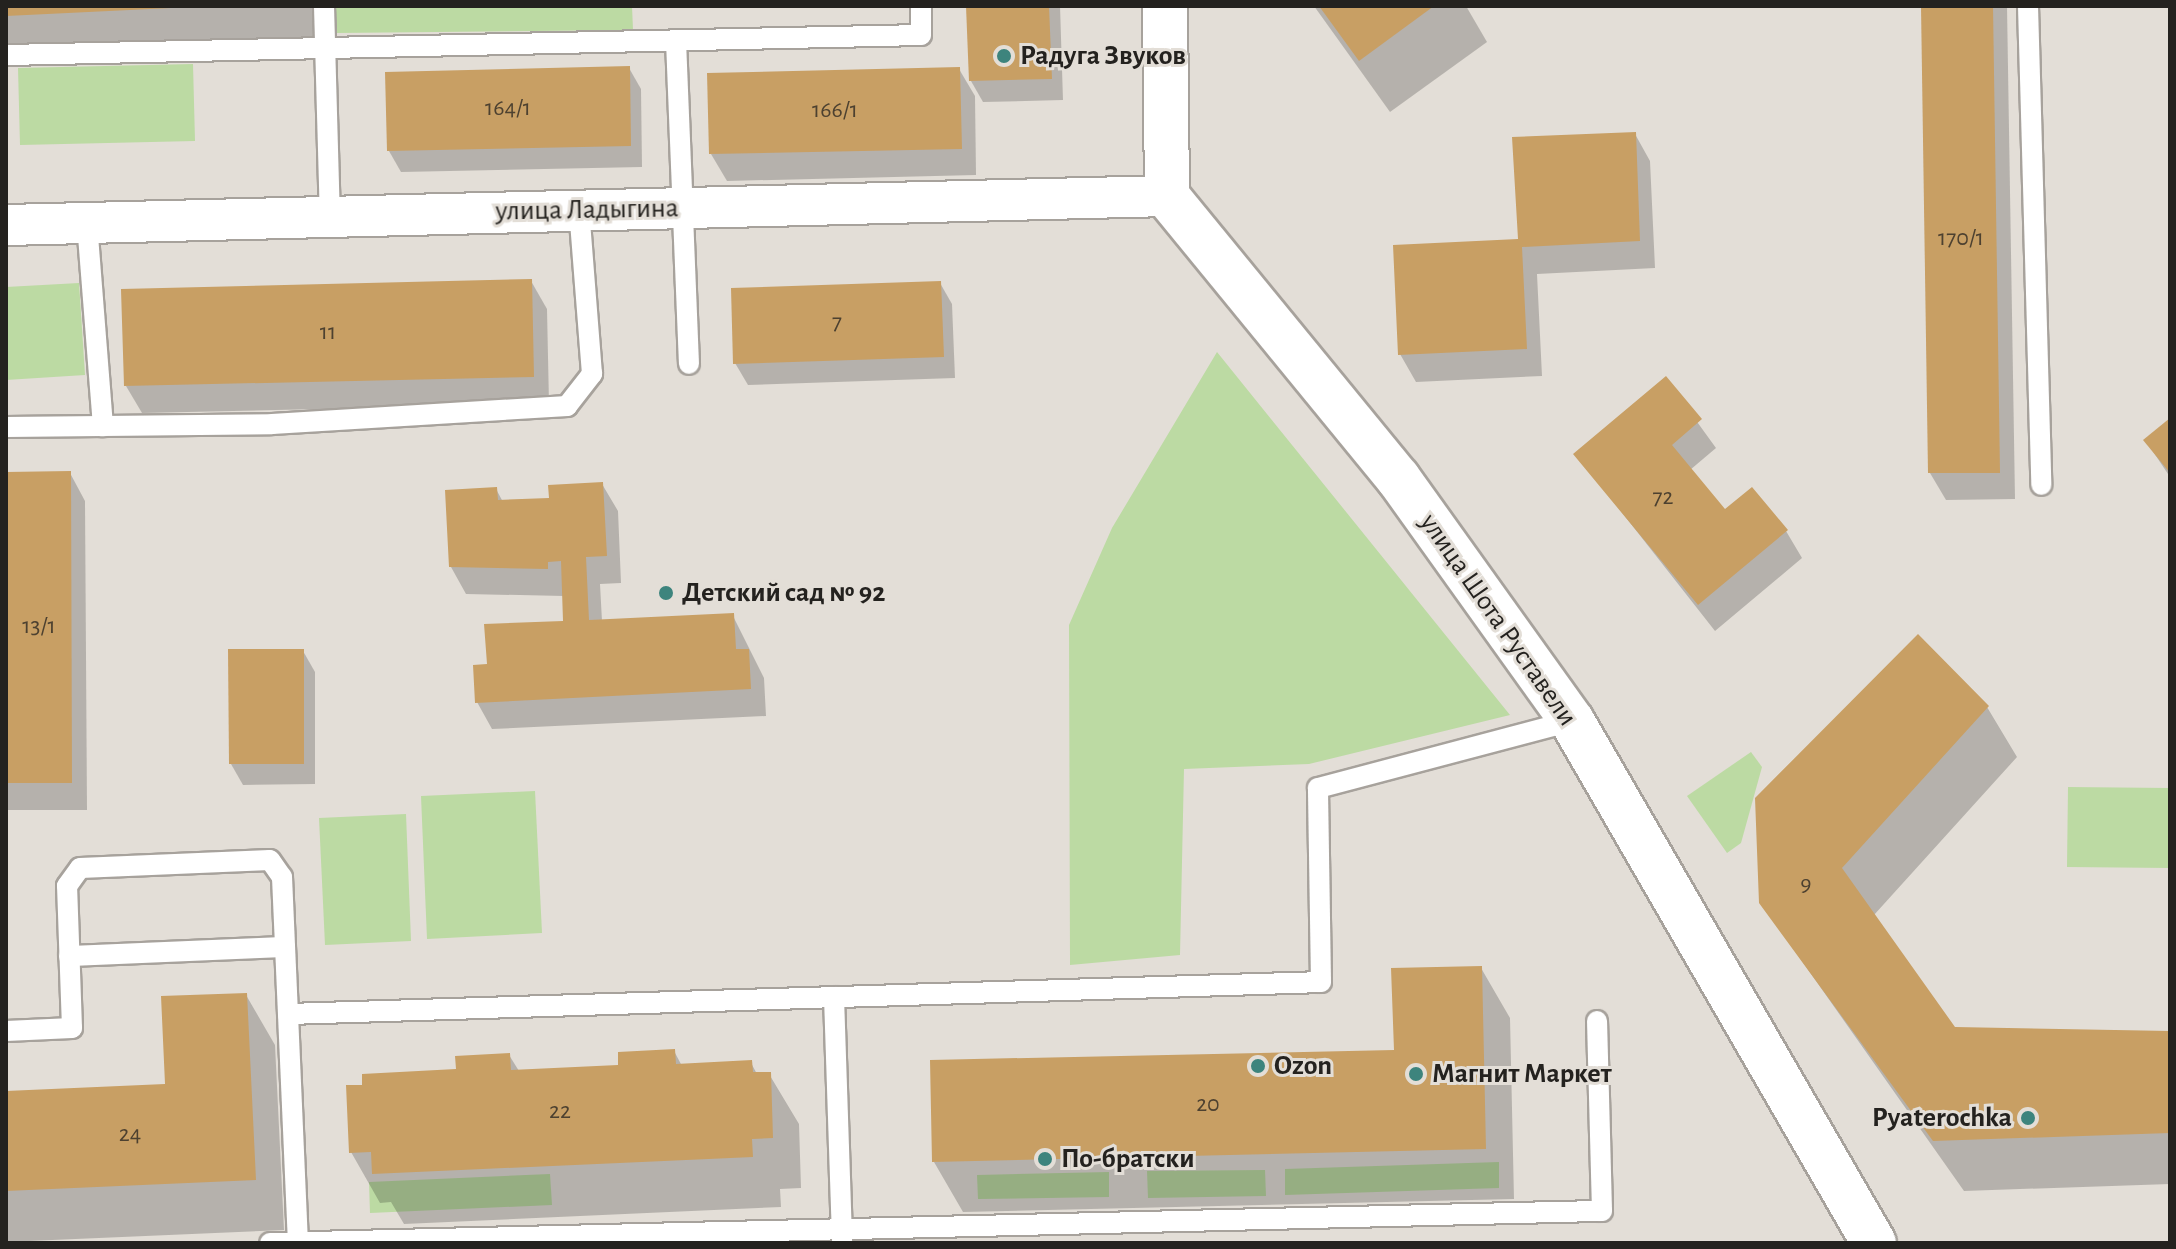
<!DOCTYPE html>
<html>
<head>
<meta charset="utf-8">
<style>
	body { margin:0 }
	#map { position:relative; width:2176px; height:1249px; overflow:hidden; background:#e3ded7; font-family:"Alegreya Sans",sans-serif }
	div>[style] { position:absolute }
	.green>* { inset:0; background:#bcdaa3 }
	.shadow>* { inset:0; background:#0003 }
	.building>* { inset:0; background:#c89f64 }
	.roads { filter:drop-shadow(2px 0 #a7a29c) drop-shadow(-2px 0 #a7a29c) drop-shadow(0 2px #a7a29c) drop-shadow(0 -2px #a7a29c) }
	.service>* { height:20px; margin:-10px; padding:0 10px; transform-origin:10px; border-radius:10px; background:#fff }
	.minor>* { height:40px; margin:-20px; padding:0 20px; transform-origin:20px; border-radius:20px; background:#fff }
	.tertiary>* { height:44px; margin:-22px; padding:0 22px; transform-origin:22px; border-radius:22px; background:#fff }
	.dots>* { width:22px; height:22px; translate:-50% -50%; box-sizing:border-box; border:4px solid #e3ded7; border-radius:50% }
	span { translate:-50% -50%; white-space:nowrap; text-align:center; line-height:1.15; -webkit-text-stroke:6px #e3ded7; paint-order:stroke }
	.number-label { font-size:24px; color:#4d4130 }
	.number-label span { -webkit-text-stroke-width:0 }
	.poi-label { font-size:28px; color:#24221f; font-weight:700 }
	.left { translate:0 -50%; text-align:left }
	.right { translate:-100% -50%; text-align:right }
	.street-label { font-size:28px; color:#24221f }
	.frame { position:absolute; inset:0; border:8px solid #24221f; pointer-events:none }
</style>
</head>
<body>
<div id="map">
	<div class="green">
		<div style="clip-path:polygon(336px 6px,632px 6px,633px 30px,336px 33px)"></div>
		<div style="clip-path:polygon(193px 64px,195px 141px,20px 145px,18px 68px)"></div>
		<div style="clip-path:polygon(79px 283px,85px 375px,6px 380px,6px 287px)"></div>
		<div style="clip-path:polygon(1217px 352px,1510px 715px,1309px 764px,1184px 769px,1180px 955px,1070px 965px,1069px 625px,1112px 528px)"></div>
		<div style="clip-path:polygon(1751px 752px,1762px 767px,1741px 843px,1727px 853px,1687px 796px)"></div>
		<div style="clip-path:polygon(2068px 787px,2170px 788px,2170px 868px,2067px 867px)"></div>
		<div style="clip-path:polygon(535px 791px,542px 933px,427px 939px,421px 796px)"></div>
		<div style="clip-path:polygon(406px 814px,411px 941px,325px 945px,319px 818px)"></div>
		<div style="clip-path:polygon(1499px 1162px,1499px 1188px,1285px 1195px,1285px 1169px)"></div>
		<div style="clip-path:polygon(1265px 1170px,1266px 1196px,1148px 1198px,1147px 1171px)"></div>
		<div style="clip-path:polygon(1109px 1172px,1109px 1197px,978px 1199px,977px 1175px)"></div>
		<div style="clip-path:polygon(550px 1174px,552px 1205px,370px 1213px,369px 1182px)"></div>
	</div>
	<div class="shadow">
		<div style="clip-path:polygon(6px 6px,312px 6px,314px 39px,6px 54px)"></div>
		<div style="clip-path:polygon(968px 6px,1060px 6px,1063px 100px,983px 102px,971px 81px)"></div>
		<div style="clip-path:polygon(1314px 6px,1466px 6px,1487px 42px,1390px 112px)"></div>
		<div style="clip-path:polygon(1923px 6px,2007px 6px,2015px 499px,1946px 500px,1930px 473px)"></div>
		<div style="clip-path:polygon(629px 68px,641px 89px,642px 167px,401px 172px,389px 151px)"></div>
		<div style="clip-path:polygon(959px 69px,975px 96px,976px 175px,727px 181px,711px 154px)"></div>
		<div style="clip-path:polygon(1635px 134px,1650px 161px,1655px 268px,1537px 274px,1542px 376px,1416px 382px,1400px 354px)"></div>
		<div style="clip-path:polygon(531px 281px,547px 309px,549px 404px,142px 413px,126px 386px)"></div>
		<div style="clip-path:polygon(940px 283px,952px 304px,955px 378px,748px 385px,735px 363px)"></div>
		<div style="clip-path:polygon(1666px 379px,1716px 448px,1690px 470px,1725px 511px,1786px 531px,1802px 558px,1715px 631px,1576px 454px)"></div>
		<div style="clip-path:polygon(2170px 420px,2170px 477px,2146px 441px)"></div>
		<div style="clip-path:polygon(70px 473px,85px 501px,87px 810px,7px 810px,6px 474px)"></div>
		<div style="clip-path:polygon(602px 484px,618px 511px,621px 583px,600px 584px,602px 621px,733px 616px,764px 678px,766px 716px,492px 729px,477px 702px,489px 666px,565px 623px,564px 596px,466px 594px,451px 567px,496px 489px,503px 502px,551px 500px)"></div>
		<div style="clip-path:polygon(303px 651px,315px 672px,315px 784px,243px 785px,231px 764px)"></div>
		<div style="clip-path:polygon(1987px 707px,2017px 757px,1874px 915px,1954px 1029px,2170px 1033px,2170px 1184px,1964px 1191px,1761px 903px)"></div>
		<div style="clip-path:polygon(1481px 968px,1510px 1018px,1514px 1199px,963px 1212px,934px 1162px,1396px 1052px)"></div>
		<div style="clip-path:polygon(246px 995px,275px 1045px,284px 1230px,6px 1242px,6px 1093px,167px 1086px)"></div>
		<div style="clip-path:polygon(674px 1051px,682px 1066px,751px 1063px,757px 1074px,769px 1074px,799px 1124px,801px 1188px,780px 1189px,781px 1207px,404px 1224px,391px 1202px,380px 1203px,351px 1152px,458px 1071px,509px 1055px,519px 1071px,620px 1067px)"></div>
	</div>
	<div class="building">
		<div style="clip-path:polygon(6px 6px,171px 6px,171px 8px,6px 16px)"></div>
		<div style="clip-path:polygon(966px 6px,1049px 6px,1052px 79px,969px 81px)"></div>
		<div style="clip-path:polygon(1319px 6px,1434px 6px,1359px 61px)"></div>
		<div style="clip-path:polygon(1921px 6px,1993px 6px,2000px 473px,1928px 473px)"></div>
		<div style="clip-path:polygon(630px 66px,631px 146px,387px 151px,385px 72px)"></div>
		<div style="clip-path:polygon(960px 67px,962px 149px,709px 154px,707px 73px)"></div>
		<div style="clip-path:polygon(1636px 132px,1640px 241px,1522px 247px,1527px 349px,1398px 355px,1393px 245px,1518px 239px,1512px 137px)"></div>
		<div style="clip-path:polygon(532px 279px,534px 377px,124px 386px,121px 289px)"></div>
		<div style="clip-path:polygon(941px 281px,944px 357px,733px 364px,731px 288px)"></div>
		<div style="clip-path:polygon(1666px 376px,1702px 419px,1672px 445px,1725px 509px,1752px 487px,1788px 530px,1698px 605px,1573px 454px)"></div>
		<div style="clip-path:polygon(2170px 418px,2170px 473px,2143px 440px)"></div>
		<div style="clip-path:polygon(71px 471px,72px 783px,6px 783px,6px 472px)"></div>
		<div style="clip-path:polygon(603px 482px,607px 556px,586px 557px,589px 620px,734px 613px,736px 649px,749px 649px,751px 689px,475px 703px,473px 665px,487px 664px,484px 624px,563px 621px,561px 561px,548px 562px,548px 569px,449px 567px,445px 490px,497px 487px,498px 500px,549px 498px,548px 485px)"></div>
		<div style="clip-path:polygon(1918px 634px,1989px 706px,1842px 868px,1955px 1027px,2170px 1031px,2170px 1133px,1933px 1141px,1759px 903px,1755px 798px)"></div>
		<div style="clip-path:polygon(228px 649px,304px 649px,304px 764px,229px 764px)"></div>
		<div style="clip-path:polygon(1482px 966px,1486px 1149px,932px 1162px,930px 1060px,1394px 1050px,1391px 968px)"></div>
		<div style="clip-path:polygon(247px 993px,256px 1180px,6px 1191px,6px 1091px,165px 1084px,161px 996px)"></div>
		<div style="clip-path:polygon(675px 1049px,676px 1064px,752px 1060px,753px 1072px,771px 1072px,773px 1138px,752px 1139px,753px 1157px,372px 1174px,371px 1152px,349px 1153px,346px 1085px,362px 1085px,362px 1074px,456px 1069px,455px 1056px,510px 1053px,511px 1070px,618px 1065px,618px 1052px)"></div>
	</div>
	<div class="roads">
		<div class="service">
			<div style="left:324px;top:6px;width:210px;rotate:88.4deg"></div>
			<div style="left:2028px;top:6px;width:479px;rotate:88.4deg"></div>
			<div style="left:676px;top:41px;width:323px;rotate:87.7deg"></div>
			<div style="left:6px;top:55px;width:915px;rotate:-1.25deg"></div>
			<div style="left:921px;top:35px;width:29px;rotate:-90deg"></div>
			<div style="left:87px;top:223px;width:204px;rotate:85.5deg"></div>
			<div style="left:6px;top:427px;width:266px;rotate:-0.6deg"></div>
			<div style="left:272px;top:424px;width:296px;rotate:-3.5deg"></div>
			<div style="left:567px;top:406px;width:41px;rotate:-52deg"></div>
			<div style="left:592px;top:374px;width:165px;rotate:-94.5deg"></div>
			<div style="left:69px;top:956px;width:216px;rotate:-2.4deg"></div>
			<div style="left:834px;top:997px;width:244px;rotate:88.1deg"></div>
			<div style="left:288px;top:1014px;width:1033px;rotate:-1.77deg"></div>
			<div style="left:1321px;top:982px;width:194px;rotate:-90.9deg"></div>
			<div style="left:1318px;top:788px;width:263px;rotate:-14.8deg"></div>
			<div style="left:6px;top:1031px;width:66px;rotate:-2.6deg"></div>
			<div style="left:72px;top:1028px;width:142px;rotate:-92deg"></div>
			<div style="left:67px;top:886px;width:22px;rotate:-54deg"></div>
			<div style="left:80px;top:868px;width:190px;rotate:-2.4deg"></div>
			<div style="left:270px;top:860px;width:21px;rotate:55deg"></div>
			<div style="left:282px;top:877px;width:366px;rotate:87.5deg"></div>
			<div style="left:270px;top:1243px;width:1332px;rotate:-1.38deg"></div>
			<div style="left:1602px;top:1211px;width:190px;rotate:-91.5deg"></div>
		</div>
		<div class="minor">
			<div style="left:6px;top:225px;width:1161px;rotate:-1.43deg"></div>
		</div>
		<div class="tertiary">
			<div style="left:1165px;top:6px;width:190px;rotate:89.4deg"></div>
			<div style="left:1167px;top:196px;width:365px;rotate:50.7deg"></div>
			<div style="left:1398px;top:478px;width:299px;rotate:54.4deg"></div>
			<div style="left:1572px;top:721px;width:603px;rotate:59.95deg"></div>
		</div>
	</div>
	<div class="dots">
		<div style="left:1004px;top:56px;background:#3d847d"></div>
		<div style="left:666px;top:593px;background:#3d847d"></div>
		<div style="left:1258px;top:1066px;background:#3d847d"></div>
		<div style="left:1416px;top:1074px;background:#3d847d"></div>
		<div style="left:2028px;top:1118px;background:#3d847d"></div>
		<div style="left:1045px;top:1159px;background:#3d847d"></div>
	</div>
	<div class="number-label">
		<span style="left:508px;top:109px">164/1</span>
		<span style="left:835px;top:111px">166/1</span>
		<span style="left:1961px;top:239px">170/1</span>
		<span style="left:837px;top:323px">7</span>
		<span style="left:328px;top:333px">11</span>
		<span style="left:1663px;top:498px">72</span>
		<span style="left:39px;top:627px">13/1</span>
		<span style="left:1806px;top:885px">9</span>
		<span style="left:1208px;top:1105px">20</span>
		<span style="left:560px;top:1112px">22</span>
		<span style="left:130px;top:1135px">24</span>
	</div>
	<div class="poi-label">
		<span class="left" style="left:1020px;top:56px">Радуга Звуков</span>
		<span class="left" style="left:682px;top:593px">Детский сад № 92</span>
		<span class="left" style="left:1274px;top:1066px">Ozon</span>
		<span class="left" style="left:1432px;top:1074px">Магнит Маркет</span>
		<span class="right" style="left:2012px;top:1118px">Pyaterochka</span>
		<span class="left" style="left:1061px;top:1159px">По-братски</span>
	</div>
	<div class="street-label">
		<span style="left:587px;top:210px;rotate:-1deg">улица Ладыгина</span>
		<span style="left:1498px;top:620px;rotate:55deg">улица Шота Руставели</span>
	</div>
	<div class="frame"></div>
</div>
</body>
</html>
